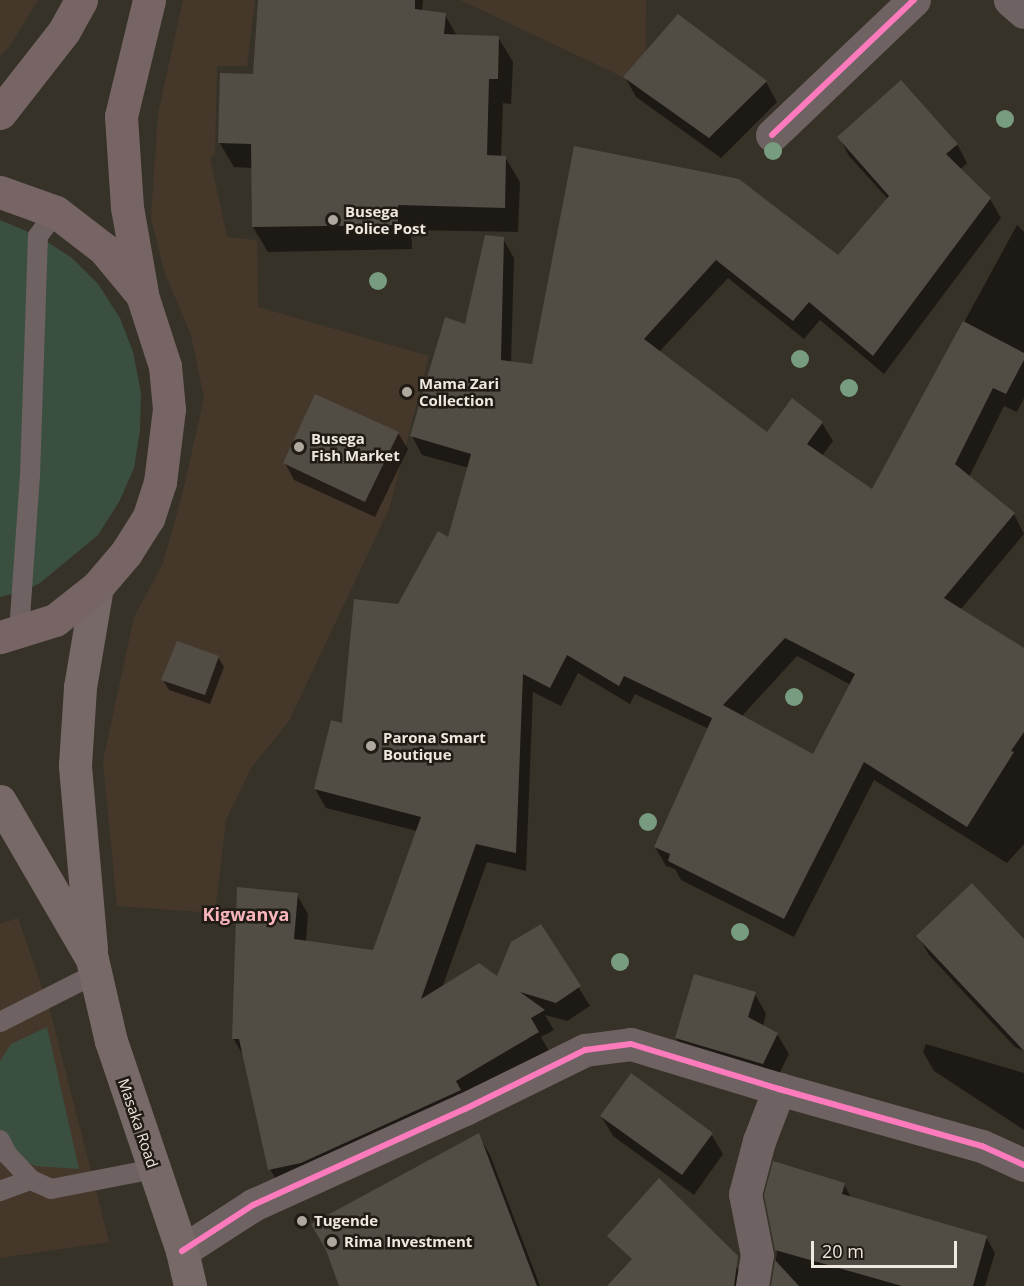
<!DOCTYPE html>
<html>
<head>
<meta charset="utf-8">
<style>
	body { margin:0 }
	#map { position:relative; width:1024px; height:1286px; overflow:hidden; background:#373228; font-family:"Open Sans",sans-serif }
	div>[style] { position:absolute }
	.commercial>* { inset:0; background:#45382b }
	.green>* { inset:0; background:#3a4f40 }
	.shadow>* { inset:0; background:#0007 }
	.building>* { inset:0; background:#514c44 }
	.lane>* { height:20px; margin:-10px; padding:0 10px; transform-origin:10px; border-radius:10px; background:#6f6262 }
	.street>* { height:33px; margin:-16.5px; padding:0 16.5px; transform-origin:16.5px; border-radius:16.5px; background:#6f6262 }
	.primary>* { height:33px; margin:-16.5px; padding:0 16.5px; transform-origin:16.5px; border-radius:16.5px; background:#786969 }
	.highway>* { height:33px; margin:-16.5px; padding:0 16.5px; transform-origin:16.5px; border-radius:16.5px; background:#766564 }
	.cycleway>* { height:6px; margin:-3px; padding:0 3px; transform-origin:3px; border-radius:3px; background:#fd7abc }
	.trees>* { width:18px; height:18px; margin:-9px; border-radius:50%; background:#789c80 }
	.dots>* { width:16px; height:16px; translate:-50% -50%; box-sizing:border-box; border:3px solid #201b14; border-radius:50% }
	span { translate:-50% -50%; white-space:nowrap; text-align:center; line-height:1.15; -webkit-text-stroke:5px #201b14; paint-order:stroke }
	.poi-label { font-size:15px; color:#efe8de; font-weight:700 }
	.left { translate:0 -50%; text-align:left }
	.street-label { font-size:15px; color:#efe8de }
	.quarter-label { font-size:18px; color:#f9b5bb; font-weight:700 }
	.scale { position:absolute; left:811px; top:1241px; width:146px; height:27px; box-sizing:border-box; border:3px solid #efe8de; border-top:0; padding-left:8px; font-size:18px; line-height:21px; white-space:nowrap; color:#efe8de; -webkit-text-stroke:4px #201b14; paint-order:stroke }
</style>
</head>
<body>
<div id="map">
	<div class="commercial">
		<div style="clip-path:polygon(0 0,38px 0,9px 47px,0 56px)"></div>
		<div style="clip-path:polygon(183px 0,255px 0,247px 66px,217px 66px,215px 155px,210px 158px,227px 237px,257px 240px,258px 307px,429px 356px,389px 509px,289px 721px,251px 768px,226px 820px,215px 913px,117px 906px,103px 761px,134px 617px,163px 563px,182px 496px,204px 398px,191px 335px,164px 271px,151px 217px,158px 114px)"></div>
		<div style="clip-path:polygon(460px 0,646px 0,645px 87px,623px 77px)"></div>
		<div style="clip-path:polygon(18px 918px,50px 1010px,109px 1242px,0 1258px,0 924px)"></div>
	</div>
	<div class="green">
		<div style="clip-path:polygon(0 220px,38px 236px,72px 258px,98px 284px,120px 318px,133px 352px,141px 393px,140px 430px,134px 468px,119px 502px,98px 535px,40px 583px,24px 591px,0 597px)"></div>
		<div style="clip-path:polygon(47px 1027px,79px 1169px,35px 1166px,10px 1154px,0 1134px,0 1061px,11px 1044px)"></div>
	</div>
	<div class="shadow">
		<div style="clip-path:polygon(260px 0,423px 0,422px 12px,445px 15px,457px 36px,498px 37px,513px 62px,511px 104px,503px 103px,501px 157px,505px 157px,520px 182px,518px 232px,411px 230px,412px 249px,268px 252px,253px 227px,252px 168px,234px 167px,219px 142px,254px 76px)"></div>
		<div style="clip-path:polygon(678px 16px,766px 82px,777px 102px,721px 158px,636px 97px,625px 77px)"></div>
		<div style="clip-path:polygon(evenodd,839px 137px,957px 144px,967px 163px,960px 170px,990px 199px,1001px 218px,884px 374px,820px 320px,804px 339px,728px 278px,659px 352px,768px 434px,822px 423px,833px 441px,822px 456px,872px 491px,1017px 225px,1024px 232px,1024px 398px,1017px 412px,1004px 406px,969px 477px,1014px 514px,1024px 534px,960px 610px,1024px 649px,1024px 844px,1007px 863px,874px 780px,794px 937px,681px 880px,675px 869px,666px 866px,655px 847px,709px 729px,635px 694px,630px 704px,578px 673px,561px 706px,533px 692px,526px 871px,487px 862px,442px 988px,498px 978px,541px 926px,590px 1006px,567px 1021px,545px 1015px,554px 1030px,541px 1037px,549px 1051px,281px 1188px,270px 1169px,244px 1057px,233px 1038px,297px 895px,308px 914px,306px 942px,374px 951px,417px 831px,326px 808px,315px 789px,398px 606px,449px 539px,469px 468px,422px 455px,412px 436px,466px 325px,503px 239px,514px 258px,511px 363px,533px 365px,575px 148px,838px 257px,888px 199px,849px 156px,839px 137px,797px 656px,851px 685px,813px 756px,741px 717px,797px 656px)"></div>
		<div style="clip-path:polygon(398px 433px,408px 449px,375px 517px,294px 480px,285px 463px)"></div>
		<div style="clip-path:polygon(218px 657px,224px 667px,210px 704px,169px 690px,163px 680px)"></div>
		<div style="clip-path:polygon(918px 936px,1024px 941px,1024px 1051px,1015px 1047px,929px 955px)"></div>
		<div style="clip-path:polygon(755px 994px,766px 1014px,763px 1026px,777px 1034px,789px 1054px,774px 1084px,688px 1058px,676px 1038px)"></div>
		<div style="clip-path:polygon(926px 1044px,1024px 1073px,1024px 1130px,934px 1071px,923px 1052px)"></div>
		<div style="clip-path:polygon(601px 1116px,711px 1134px,723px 1154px,694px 1195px,613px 1136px)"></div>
		<div style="clip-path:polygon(478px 1135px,490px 1155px,540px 1286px,341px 1286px)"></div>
		<div style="clip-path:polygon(844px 1185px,852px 1199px,986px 1237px,995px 1253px,985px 1286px,772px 1286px,777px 1252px,766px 1195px)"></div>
		<div style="clip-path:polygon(737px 1267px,745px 1280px,744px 1286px,731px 1286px)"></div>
	</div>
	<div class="building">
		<div style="clip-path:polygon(258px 0,415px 0,415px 9px,446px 13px,444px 34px,499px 36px,498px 79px,489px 79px,487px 155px,506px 156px,505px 208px,398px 205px,398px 225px,252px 227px,251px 144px,218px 143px,220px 73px,253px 74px)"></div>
		<div style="clip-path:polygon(678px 14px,767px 81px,709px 138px,623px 77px)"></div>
		<div style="clip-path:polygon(evenodd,901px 80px,958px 144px,946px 154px,991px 198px,873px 356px,809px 302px,793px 321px,716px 260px,644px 339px,767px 432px,792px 398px,823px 422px,807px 444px,872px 489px,963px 321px,1024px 353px,1024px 360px,1006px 394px,993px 388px,955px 464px,1015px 513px,944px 598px,1024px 648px,1024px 732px,1011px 751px,1014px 752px,967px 827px,864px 762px,784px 919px,668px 861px,670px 854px,654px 847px,713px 716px,712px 718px,624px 676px,619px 686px,567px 655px,550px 688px,523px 674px,516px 853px,476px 844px,421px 999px,479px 963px,497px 976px,511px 942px,541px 924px,581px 986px,556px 1003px,520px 992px,545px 1010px,531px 1018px,539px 1032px,456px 1081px,461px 1090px,301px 1163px,268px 1170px,239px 1039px,232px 1039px,237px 887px,298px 893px,294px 939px,373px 950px,421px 817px,314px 789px,331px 720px,342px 723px,354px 599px,398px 604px,438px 531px,448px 537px,471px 454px,410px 436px,445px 317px,465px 324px,485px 235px,504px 237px,501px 360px,532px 364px,574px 146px,739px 179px,838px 255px,889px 196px,837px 137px,901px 80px,785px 638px,855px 674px,813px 754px,723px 705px,785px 638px)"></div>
		<div style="clip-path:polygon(315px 394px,399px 432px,365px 502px,283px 463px)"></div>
		<div style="clip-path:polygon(177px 641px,219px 656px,205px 695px,161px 680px)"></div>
		<div style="clip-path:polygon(972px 883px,1024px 939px,1024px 1051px,916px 936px)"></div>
		<div style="clip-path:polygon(694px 974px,756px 992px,748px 1017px,778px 1033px,763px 1064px,675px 1038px)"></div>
		<div style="clip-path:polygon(631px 1073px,713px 1133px,682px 1175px,600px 1116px)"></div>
		<div style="clip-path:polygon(479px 1133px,537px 1286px,339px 1286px,326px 1250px,311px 1224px)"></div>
		<div style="clip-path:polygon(773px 1161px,845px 1183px,842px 1194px,987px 1236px,973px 1286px,902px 1286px,775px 1250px,764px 1195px)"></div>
		<div style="clip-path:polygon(659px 1178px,738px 1256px,734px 1286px,607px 1286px,632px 1259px,607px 1236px)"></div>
		<div style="clip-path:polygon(775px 1260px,799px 1286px,771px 1286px)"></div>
	</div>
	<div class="lane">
		<div style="left:19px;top:632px;width:156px;rotate:-86deg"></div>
		<div style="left:30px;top:476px;width:240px;rotate:-88.1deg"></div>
		<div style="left:38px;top:236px;width:30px;rotate:-53deg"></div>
		<div style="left:0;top:1022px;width:109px;rotate:-26.8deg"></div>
		<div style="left:0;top:1140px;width:16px;rotate:63deg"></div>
		<div style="left:7px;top:1154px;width:35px;rotate:47deg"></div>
		<div style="left:31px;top:1180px;width:22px;rotate:24deg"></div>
		<div style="left:51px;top:1189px;width:105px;rotate:-11deg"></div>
		<div style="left:0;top:1191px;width:33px;rotate:-20deg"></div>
	</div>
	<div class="street">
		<div style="left:1010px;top:0;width:18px;rotate:41deg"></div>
		<div style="left:772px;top:135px;width:196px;rotate:-43.6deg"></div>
		<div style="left:182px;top:1251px;width:85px;rotate:-32.9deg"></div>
		<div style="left:253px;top:1205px;width:233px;rotate:-24.4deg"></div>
		<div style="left:465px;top:1109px;width:134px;rotate:-26.2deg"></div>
		<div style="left:585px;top:1050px;width:46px;rotate:-7.4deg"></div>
		<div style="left:631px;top:1044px;width:155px;rotate:16.9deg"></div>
		<div style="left:779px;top:1089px;width:211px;rotate:15.7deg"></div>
		<div style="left:982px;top:1146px;width:46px;rotate:24.3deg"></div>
		<div style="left:752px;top:1286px;width:31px;rotate:-81deg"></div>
		<div style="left:757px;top:1255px;width:62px;rotate:-101.1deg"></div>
		<div style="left:745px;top:1194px;width:55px;rotate:-75.2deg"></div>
		<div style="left:759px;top:1141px;width:56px;rotate:-69deg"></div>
	</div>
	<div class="primary">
		<div style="left:0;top:801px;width:183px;rotate:59.8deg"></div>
		<div style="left:92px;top:959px;width:84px;rotate:77deg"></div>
		<div style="left:111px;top:1041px;width:222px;rotate:71.3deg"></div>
		<div style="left:182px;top:1251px;width:36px;rotate:77deg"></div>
		<div style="left:91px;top:949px;width:185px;rotate:-95deg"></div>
		<div style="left:75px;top:765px;width:78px;rotate:-86.3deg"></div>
		<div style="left:80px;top:687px;width:101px;rotate:-80.4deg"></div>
	</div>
	<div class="highway">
		<div style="left:0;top:113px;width:104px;rotate:-52deg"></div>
		<div style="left:64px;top:31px;width:35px;rotate:-61deg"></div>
		<div style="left:0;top:192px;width:59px;rotate:19.7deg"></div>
		<div style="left:56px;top:212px;width:61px;rotate:37.6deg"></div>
		<div style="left:104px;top:249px;width:60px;rotate:50.4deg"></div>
		<div style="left:142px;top:295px;width:75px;rotate:72.1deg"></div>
		<div style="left:165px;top:366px;width:43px;rotate:84.7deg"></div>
		<div style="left:169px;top:409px;width:74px;rotate:97deg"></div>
		<div style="left:160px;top:482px;width:38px;rotate:108deg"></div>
		<div style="left:148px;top:518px;width:41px;rotate:122.2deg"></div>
		<div style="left:126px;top:553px;width:45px;rotate:130.5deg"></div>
		<div style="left:97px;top:587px;width:53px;rotate:141.8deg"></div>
		<div style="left:55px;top:620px;width:58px;rotate:162.8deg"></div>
		<div style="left:142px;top:293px;width:87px;rotate:-99.9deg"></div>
		<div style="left:127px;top:207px;width:91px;rotate:-93.8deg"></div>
		<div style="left:121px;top:116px;width:119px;rotate:-76.4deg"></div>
	</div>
	<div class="cycleway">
		<div style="left:772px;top:135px;width:196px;rotate:-43.6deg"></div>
		<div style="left:182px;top:1251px;width:85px;rotate:-32.9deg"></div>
		<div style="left:253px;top:1205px;width:233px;rotate:-24.4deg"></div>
		<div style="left:465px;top:1109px;width:134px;rotate:-26.2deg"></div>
		<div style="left:585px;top:1050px;width:46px;rotate:-7.4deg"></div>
		<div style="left:631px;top:1044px;width:155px;rotate:16.9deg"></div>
		<div style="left:779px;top:1089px;width:211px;rotate:15.7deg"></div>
		<div style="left:982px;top:1146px;width:46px;rotate:24.3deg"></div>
	</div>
	<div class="trees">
		<div style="left:1005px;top:119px"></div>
		<div style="left:773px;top:151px"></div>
		<div style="left:378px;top:281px"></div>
		<div style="left:800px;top:359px"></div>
		<div style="left:849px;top:388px"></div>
		<div style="left:794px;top:697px"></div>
		<div style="left:648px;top:822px"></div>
		<div style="left:740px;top:932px"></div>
		<div style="left:620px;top:962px"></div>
	</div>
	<div class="dots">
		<div style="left:333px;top:220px;background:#afa89e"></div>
		<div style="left:407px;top:392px;background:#afa89e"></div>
		<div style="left:299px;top:447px;background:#afa89e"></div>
		<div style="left:371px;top:746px;background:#afa89e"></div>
		<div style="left:302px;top:1221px;background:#afa89e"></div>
		<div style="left:332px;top:1242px;background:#afa89e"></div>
	</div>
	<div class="poi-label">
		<span class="left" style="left:345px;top:220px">Busega<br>Police Post</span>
		<span class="left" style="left:419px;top:392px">Mama Zari<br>Collection</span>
		<span class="left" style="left:311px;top:447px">Busega<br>Fish Market</span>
		<span class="left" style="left:383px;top:746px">Parona Smart<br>Boutique</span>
		<span class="left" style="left:314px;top:1221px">Tugende</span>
		<span class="left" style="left:344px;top:1242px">Rima Investment</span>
	</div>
	<div class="street-label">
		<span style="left:138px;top:1123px;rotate:71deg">Masaka Road</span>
	</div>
	<div class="quarter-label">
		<span style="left:246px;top:914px">Kigwanya</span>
	</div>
	<div class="scale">20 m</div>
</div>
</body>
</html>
